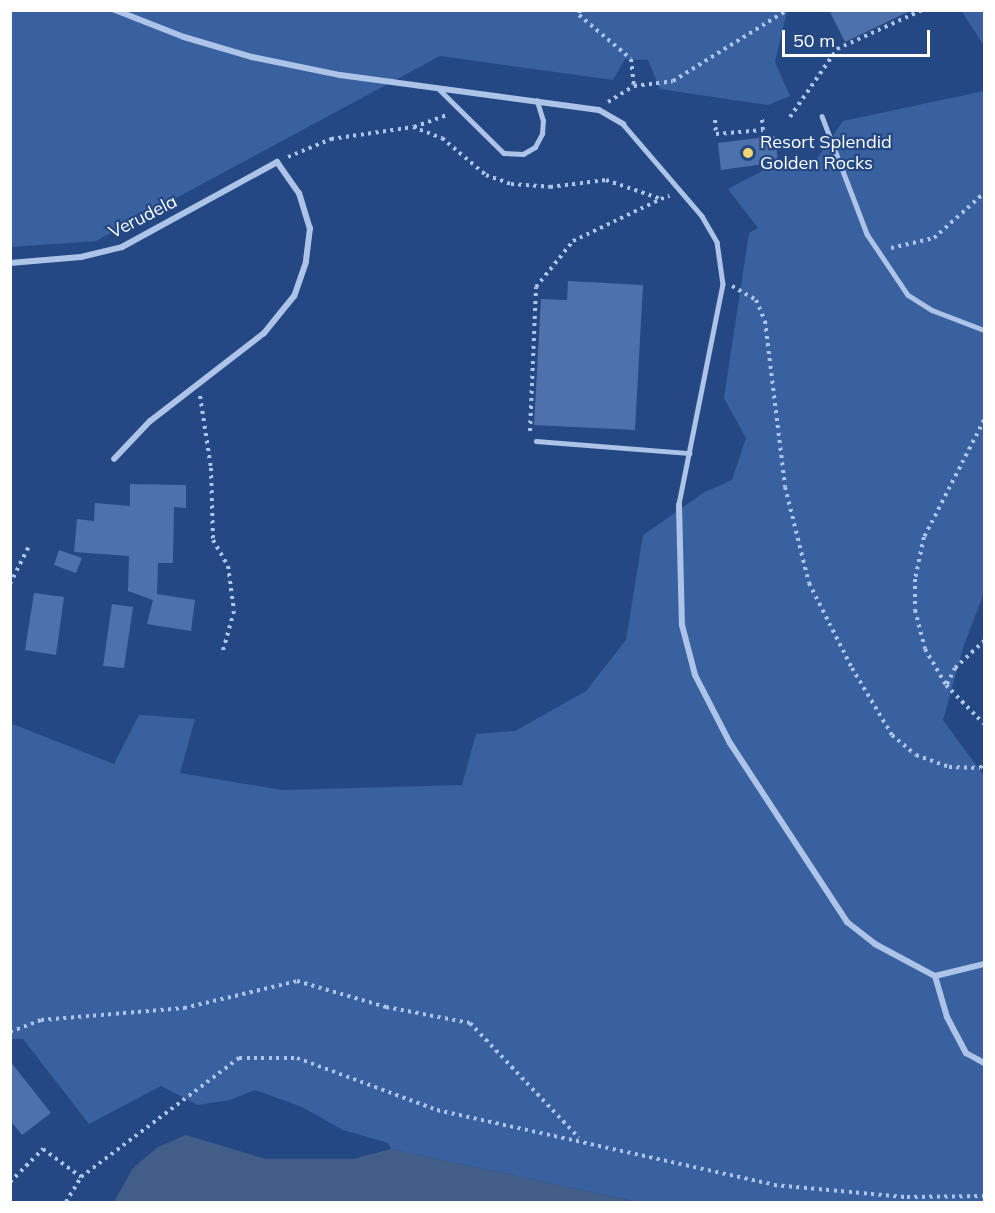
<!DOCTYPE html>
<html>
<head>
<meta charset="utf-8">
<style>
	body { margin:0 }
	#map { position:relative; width:995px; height:1213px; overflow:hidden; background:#244883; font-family:Mulish,sans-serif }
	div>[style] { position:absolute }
	.green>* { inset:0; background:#3961a0 }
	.water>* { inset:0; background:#425d88 }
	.building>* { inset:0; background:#4c71ab }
	.path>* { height:4px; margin-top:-2px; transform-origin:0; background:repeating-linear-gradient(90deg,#adc4e8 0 3px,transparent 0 7.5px) }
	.lane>* { height:4.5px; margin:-2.25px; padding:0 2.25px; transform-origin:2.25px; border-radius:2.25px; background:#adc4e8 }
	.street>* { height:6px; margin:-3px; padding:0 3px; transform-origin:3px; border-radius:3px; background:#adc4e8 }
	.dots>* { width:16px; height:16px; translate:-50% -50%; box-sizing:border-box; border:3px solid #244883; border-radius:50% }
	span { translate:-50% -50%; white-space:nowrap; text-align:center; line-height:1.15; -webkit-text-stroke:4.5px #244883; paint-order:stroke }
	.poi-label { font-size:18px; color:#fff }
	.left { translate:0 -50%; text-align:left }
	.street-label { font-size:18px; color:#fff }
	.frame { position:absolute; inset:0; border:12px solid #fff; pointer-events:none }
	.scale { position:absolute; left:782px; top:30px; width:148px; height:27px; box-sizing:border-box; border:3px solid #fff; border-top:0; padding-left:8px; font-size:18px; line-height:21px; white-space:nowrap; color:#fff; -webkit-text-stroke:4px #244883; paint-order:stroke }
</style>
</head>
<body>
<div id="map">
	<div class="green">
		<div style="clip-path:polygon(11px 11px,787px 11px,775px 62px,790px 96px,768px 105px,660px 89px,648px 60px,625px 59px,613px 80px,440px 56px,96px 241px,11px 247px)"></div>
		<div style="clip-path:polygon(961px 11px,984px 11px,984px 46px,963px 13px)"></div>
		<div style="clip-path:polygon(984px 91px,984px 593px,964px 645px,943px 720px,984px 776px,984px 1202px,638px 1202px,391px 1149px,388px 1143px,343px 1130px,302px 1107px,255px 1090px,230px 1100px,198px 1105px,161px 1086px,89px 1124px,23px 1039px,11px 1039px,10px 723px,114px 764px,139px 715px,195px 719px,180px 773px,282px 790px,462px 785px,476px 734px,515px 731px,586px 691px,626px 640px,643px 535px,705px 492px,732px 480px,746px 438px,724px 398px,749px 233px,758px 228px,728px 189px,762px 171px,816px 160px,843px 121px)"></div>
	</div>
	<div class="water">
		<div style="clip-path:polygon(186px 1135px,266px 1159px,353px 1159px,391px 1149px,638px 1202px,114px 1202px,133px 1168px,158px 1147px)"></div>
	</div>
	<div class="building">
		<div style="clip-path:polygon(829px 10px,912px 10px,845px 42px)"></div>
		<div style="clip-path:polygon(775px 136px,778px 162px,721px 170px,718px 143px)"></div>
		<div style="clip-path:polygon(568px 281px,643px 285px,635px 430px,534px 425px,541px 299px,567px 300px)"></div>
		<div style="clip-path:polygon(130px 484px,186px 485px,186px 508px,174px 507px,173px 563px,158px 563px,157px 594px,195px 600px,191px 631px,147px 624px,153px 600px,128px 591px,129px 556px,74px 552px,77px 519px,94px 521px,95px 503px,130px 506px)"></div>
		<div style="clip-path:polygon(59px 550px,82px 558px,76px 573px,54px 565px)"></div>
		<div style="clip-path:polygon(34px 593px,64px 597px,56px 655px,25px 650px)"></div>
		<div style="clip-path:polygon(112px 604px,133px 607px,124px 668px,103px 666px)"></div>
		<div style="clip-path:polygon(10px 1061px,51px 1113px,22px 1135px,10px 1120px)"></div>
	</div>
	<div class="path">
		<div style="left:580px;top:10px;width:5px;rotate:101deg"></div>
		<div style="left:579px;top:15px;width:68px;rotate:40.2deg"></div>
		<div style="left:631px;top:59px;width:27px;rotate:84deg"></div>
		<div style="left:608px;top:102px;width:31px;rotate:-32deg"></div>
		<div style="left:634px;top:86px;width:39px;rotate:-7deg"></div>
		<div style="left:673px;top:81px;width:134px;rotate:-31.9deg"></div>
		<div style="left:790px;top:117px;width:83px;rotate:-55.3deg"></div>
		<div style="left:837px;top:49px;width:94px;rotate:-24.6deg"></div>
		<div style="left:715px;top:120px;width:14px;rotate:86deg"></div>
		<div style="left:716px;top:134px;width:47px;rotate:-4.9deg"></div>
		<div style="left:763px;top:130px;width:12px;rotate:-95deg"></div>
		<div style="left:414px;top:127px;width:37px;rotate:-20deg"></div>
		<div style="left:288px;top:157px;width:47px;rotate:-22.7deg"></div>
		<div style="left:331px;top:139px;width:83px;rotate:-8.3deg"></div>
		<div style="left:413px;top:127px;width:31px;rotate:21deg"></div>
		<div style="left:442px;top:138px;width:57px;rotate:40.1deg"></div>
		<div style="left:486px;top:175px;width:27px;rotate:20deg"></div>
		<div style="left:511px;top:184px;width:39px;rotate:4deg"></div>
		<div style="left:550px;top:187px;width:56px;rotate:-7.1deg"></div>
		<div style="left:606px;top:180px;width:58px;rotate:19.1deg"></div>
		<div style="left:661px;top:199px;width:9px;rotate:-21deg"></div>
		<div style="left:891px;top:248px;width:44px;rotate:-13.1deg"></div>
		<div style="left:934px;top:238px;width:67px;rotate:-42deg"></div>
		<div style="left:732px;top:286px;width:28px;rotate:30deg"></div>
		<div style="left:756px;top:300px;width:23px;rotate:67deg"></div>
		<div style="left:765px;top:321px;width:167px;rotate:83.1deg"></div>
		<div style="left:785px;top:487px;width:99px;rotate:76deg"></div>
		<div style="left:809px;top:583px;width:95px;rotate:63.2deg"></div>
		<div style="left:852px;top:668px;width:78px;rotate:59.2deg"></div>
		<div style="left:892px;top:735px;width:31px;rotate:40deg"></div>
		<div style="left:916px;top:755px;width:35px;rotate:20deg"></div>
		<div style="left:949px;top:767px;width:31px;rotate:2deg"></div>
		<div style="left:980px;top:768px;width:6px;rotate:-51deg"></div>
		<div style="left:200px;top:396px;width:73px;rotate:81.3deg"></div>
		<div style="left:211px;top:468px;width:72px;rotate:88.4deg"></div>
		<div style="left:213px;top:540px;width:30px;rotate:60deg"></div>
		<div style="left:228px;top:566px;width:45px;rotate:82.4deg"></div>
		<div style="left:234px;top:611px;width:45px;rotate:105.6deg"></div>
		<div style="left:984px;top:420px;width:131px;rotate:117.1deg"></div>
		<div style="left:924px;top:537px;width:43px;rotate:102.1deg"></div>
		<div style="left:915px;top:579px;width:31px;rotate:90deg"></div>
		<div style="left:915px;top:610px;width:40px;rotate:75.6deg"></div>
		<div style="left:925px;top:649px;width:42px;rotate:59.7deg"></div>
		<div style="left:946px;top:685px;width:54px;rotate:45.7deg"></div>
		<div style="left:530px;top:431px;width:144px;rotate:-87.6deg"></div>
		<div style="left:536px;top:287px;width:59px;rotate:-51.2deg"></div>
		<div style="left:573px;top:241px;width:98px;rotate:-25.5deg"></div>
		<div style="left:10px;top:584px;width:42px;rotate:-63.4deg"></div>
		<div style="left:947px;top:684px;width:18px;rotate:-63deg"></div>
		<div style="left:955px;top:668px;width:40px;rotate:-43deg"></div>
		<div style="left:10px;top:1032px;width:33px;rotate:-21deg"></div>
		<div style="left:41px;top:1020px;width:144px;rotate:-4.8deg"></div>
		<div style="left:184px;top:1008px;width:116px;rotate:-13.4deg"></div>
		<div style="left:297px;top:981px;width:93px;rotate:16.3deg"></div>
		<div style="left:386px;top:1007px;width:86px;rotate:10.8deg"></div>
		<div style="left:470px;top:1023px;width:158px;rotate:46.5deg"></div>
		<div style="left:10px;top:1182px;width:47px;rotate:-45deg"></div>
		<div style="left:43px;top:1149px;width:47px;rotate:36.4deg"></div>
		<div style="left:81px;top:1177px;width:198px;rotate:-37deg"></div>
		<div style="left:239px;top:1058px;width:58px"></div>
		<div style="left:297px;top:1058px;width:149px;rotate:20.4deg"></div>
		<div style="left:437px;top:1110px;width:345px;rotate:12.5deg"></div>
		<div style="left:774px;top:1185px;width:134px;rotate:5.2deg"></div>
		<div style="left:907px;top:1197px;width:77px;rotate:-0.7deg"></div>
		<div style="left:66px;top:1202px;width:29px;rotate:-59deg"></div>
	</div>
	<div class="lane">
		<div style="left:439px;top:89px;width:91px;rotate:44.6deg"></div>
		<div style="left:504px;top:153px;width:19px;rotate:3deg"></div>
		<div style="left:523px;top:154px;width:14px;rotate:-30deg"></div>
		<div style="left:535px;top:147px;width:15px;rotate:-62deg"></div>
		<div style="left:542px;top:134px;width:13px;rotate:-86deg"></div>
		<div style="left:543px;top:121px;width:21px;rotate:-107deg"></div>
		<div style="left:822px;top:116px;width:126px;rotate:69.1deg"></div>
		<div style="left:867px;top:234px;width:73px;rotate:56.1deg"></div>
		<div style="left:908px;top:295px;width:28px;rotate:32deg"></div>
		<div style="left:932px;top:310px;width:56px;rotate:21deg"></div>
		<div style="left:623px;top:124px;width:121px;rotate:49.3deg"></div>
		<div style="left:702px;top:216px;width:30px;rotate:60deg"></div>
		<div style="left:717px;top:242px;width:42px;rotate:81.9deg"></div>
		<div style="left:723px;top:284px;width:225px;rotate:101.3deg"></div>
		<div style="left:536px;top:441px;width:154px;rotate:4.5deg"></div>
	</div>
	<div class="street">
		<div style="left:115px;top:10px;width:74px;rotate:21.4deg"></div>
		<div style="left:184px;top:37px;width:71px;rotate:16.4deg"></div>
		<div style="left:252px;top:57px;width:90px;rotate:11.6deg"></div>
		<div style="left:340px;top:75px;width:261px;rotate:7.7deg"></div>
		<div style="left:599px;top:110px;width:28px;rotate:30deg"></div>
		<div style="left:10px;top:263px;width:71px;rotate:-4.8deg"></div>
		<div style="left:81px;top:257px;width:42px;rotate:-13.7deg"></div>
		<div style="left:122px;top:247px;width:177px;rotate:-28.7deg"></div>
		<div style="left:277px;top:162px;width:38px;rotate:55deg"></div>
		<div style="left:299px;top:193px;width:37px;rotate:73deg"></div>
		<div style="left:310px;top:228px;width:34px;rotate:97deg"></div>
		<div style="left:306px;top:262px;width:36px;rotate:109deg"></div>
		<div style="left:294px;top:296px;width:48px;rotate:129deg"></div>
		<div style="left:264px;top:333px;width:144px;rotate:142.3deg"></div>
		<div style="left:150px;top:421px;width:52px;rotate:133.5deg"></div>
		<div style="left:679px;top:505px;width:120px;rotate:88.6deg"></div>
		<div style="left:682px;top:625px;width:52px;rotate:75.4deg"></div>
		<div style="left:695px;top:675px;width:76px;rotate:62.8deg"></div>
		<div style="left:730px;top:743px;width:214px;rotate:56.8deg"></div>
		<div style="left:847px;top:922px;width:36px;rotate:38deg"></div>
		<div style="left:875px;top:944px;width:68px;rotate:28.1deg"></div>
		<div style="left:935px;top:976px;width:43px;rotate:73.7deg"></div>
		<div style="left:947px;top:1017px;width:41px;rotate:62.2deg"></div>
		<div style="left:966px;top:1053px;width:21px;rotate:29deg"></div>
		<div style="left:935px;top:976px;width:50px;rotate:-13.8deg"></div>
	</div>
	<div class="dots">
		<div style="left:748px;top:153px;background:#f2d471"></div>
	</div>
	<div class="poi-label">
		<span class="left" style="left:760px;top:153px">Resort Splendid<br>Golden Rocks</span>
	</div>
	<div class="street-label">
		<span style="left:143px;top:217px;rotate:-27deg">Verudela</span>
	</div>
	<div class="frame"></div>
	<div class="scale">50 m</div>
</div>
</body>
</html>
